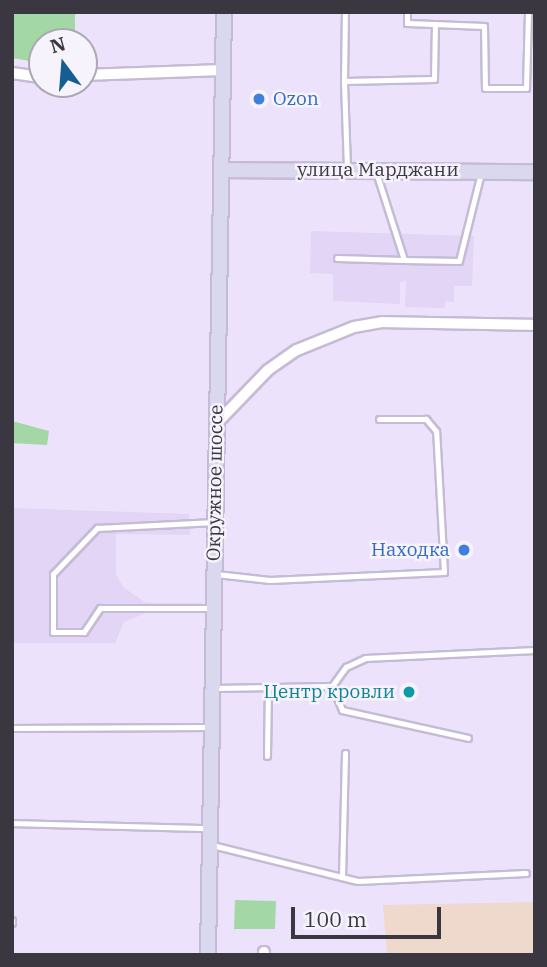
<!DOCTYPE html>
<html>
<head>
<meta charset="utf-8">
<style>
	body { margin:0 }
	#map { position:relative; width:547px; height:967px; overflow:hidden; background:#ede2fc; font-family:"IBM Plex Serif",serif }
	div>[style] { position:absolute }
	.built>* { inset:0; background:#e3d5f6 }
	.industrial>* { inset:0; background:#eed9cc }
	.green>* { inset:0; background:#a4d7a6 }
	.roads { filter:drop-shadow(2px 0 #c6bbd4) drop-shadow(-2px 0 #c6bbd4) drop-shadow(0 2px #c6bbd4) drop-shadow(0 -2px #c6bbd4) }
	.lane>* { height:5px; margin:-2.5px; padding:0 2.5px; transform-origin:2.5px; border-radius:2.5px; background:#fff }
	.street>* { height:10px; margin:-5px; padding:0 5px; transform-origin:5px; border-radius:5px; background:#fff }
	.secondary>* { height:14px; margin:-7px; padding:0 7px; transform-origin:7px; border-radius:7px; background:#d9d8ef }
	.dots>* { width:19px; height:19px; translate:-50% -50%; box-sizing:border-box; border:4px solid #f7f3fd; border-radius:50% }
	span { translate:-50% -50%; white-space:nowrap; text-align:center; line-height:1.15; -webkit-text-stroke:5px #f7f3fd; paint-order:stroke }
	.shop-label { font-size:19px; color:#366cbe }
	.left { translate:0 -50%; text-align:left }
	.right { translate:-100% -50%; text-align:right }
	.street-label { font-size:19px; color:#3b3741 }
	.culture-label { font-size:19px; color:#0d838f }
	.frame { position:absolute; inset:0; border:14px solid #3b3741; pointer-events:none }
	.north { position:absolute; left:28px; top:28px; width:70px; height:70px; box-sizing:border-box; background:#f7f3fd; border:2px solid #aca8b2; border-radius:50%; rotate:344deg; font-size:19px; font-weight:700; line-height:28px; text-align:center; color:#3b3741 }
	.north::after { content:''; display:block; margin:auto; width:24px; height:32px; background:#165e92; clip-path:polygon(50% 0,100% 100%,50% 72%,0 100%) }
	.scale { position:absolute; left:291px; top:907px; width:150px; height:32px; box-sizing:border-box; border:4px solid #3b3741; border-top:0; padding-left:9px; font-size:21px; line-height:24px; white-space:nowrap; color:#3b3741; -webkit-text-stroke:5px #f7f3fd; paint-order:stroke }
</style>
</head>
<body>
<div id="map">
	<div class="built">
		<div style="clip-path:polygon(311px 231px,474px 236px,472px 286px,454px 286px,454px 302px,445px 301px,445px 308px,405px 307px,406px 281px,400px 282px,400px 304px,333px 301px,333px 274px,310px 273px)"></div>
		<div style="clip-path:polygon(12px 508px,189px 514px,190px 535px,116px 534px,116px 574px,123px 587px,146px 603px,202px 603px,202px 613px,146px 613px,124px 622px,115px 643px,12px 643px)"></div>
	</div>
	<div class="industrial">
		<div style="clip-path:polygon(535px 902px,535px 955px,387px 955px,383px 905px)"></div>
	</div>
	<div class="green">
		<div style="clip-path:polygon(12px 12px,75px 12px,75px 42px,42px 42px,42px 63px,12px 58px)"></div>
		<div style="clip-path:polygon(12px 421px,49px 431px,47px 445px,12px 443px)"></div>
		<div style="clip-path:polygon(235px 900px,276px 901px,275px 929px,234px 929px)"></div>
	</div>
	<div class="roads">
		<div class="lane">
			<div style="left:407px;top:12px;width:11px;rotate:90deg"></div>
			<div style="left:407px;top:23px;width:77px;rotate:2.2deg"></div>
			<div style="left:484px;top:26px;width:62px;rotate:89.1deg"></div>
			<div style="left:485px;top:88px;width:41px"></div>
			<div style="left:526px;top:88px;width:76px;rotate:-88.5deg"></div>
			<div style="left:344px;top:81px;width:69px;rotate:-89.2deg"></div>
			<div style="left:347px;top:168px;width:87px;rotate:-92deg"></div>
			<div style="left:344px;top:81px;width:90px;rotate:-1.3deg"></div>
			<div style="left:434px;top:79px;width:55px;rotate:-89deg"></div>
			<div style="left:376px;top:172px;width:92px;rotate:72.3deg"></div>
			<div style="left:404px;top:260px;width:55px;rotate:1deg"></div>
			<div style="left:459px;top:261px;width:91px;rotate:-76deg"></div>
			<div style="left:337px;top:258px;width:67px;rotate:1.7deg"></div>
			<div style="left:216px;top:574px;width:54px;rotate:6.3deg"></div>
			<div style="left:270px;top:580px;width:174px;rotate:-2.6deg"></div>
			<div style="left:444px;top:572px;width:141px;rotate:-93.2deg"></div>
			<div style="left:436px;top:431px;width:16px;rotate:-130deg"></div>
			<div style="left:426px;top:419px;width:47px;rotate:180deg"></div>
			<div style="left:213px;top:608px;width:113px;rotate:180deg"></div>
			<div style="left:100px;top:608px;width:29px;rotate:124deg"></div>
			<div style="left:84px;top:632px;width:31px;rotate:180deg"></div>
			<div style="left:53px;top:632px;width:58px;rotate:-90deg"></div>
			<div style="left:53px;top:574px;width:64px;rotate:-46.3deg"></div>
			<div style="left:97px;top:528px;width:118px;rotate:-2.9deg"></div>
			<div style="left:332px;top:686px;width:26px;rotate:67deg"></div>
			<div style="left:342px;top:710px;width:129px;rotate:12.5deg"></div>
			<div style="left:215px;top:688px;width:117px;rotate:-1deg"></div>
			<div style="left:332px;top:686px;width:24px;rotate:-54deg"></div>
			<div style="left:346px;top:667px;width:21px;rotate:-25deg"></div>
			<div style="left:365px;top:658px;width:170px;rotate:-2.7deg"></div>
			<div style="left:12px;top:728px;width:197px;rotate:-0.3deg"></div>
			<div style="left:267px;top:756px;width:69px;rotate:-89.2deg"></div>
			<div style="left:12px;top:823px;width:196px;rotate:1.5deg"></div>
			<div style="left:212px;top:845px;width:150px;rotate:13.9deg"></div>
			<div style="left:358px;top:881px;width:168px;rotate:-2.7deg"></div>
			<div style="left:342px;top:877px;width:124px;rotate:-88.6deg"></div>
			<div style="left:12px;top:920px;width:3px;rotate:90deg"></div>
		</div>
		<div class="street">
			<div style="left:12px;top:73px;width:30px;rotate:8deg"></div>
			<div style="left:84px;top:75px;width:139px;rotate:-2.1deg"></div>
			<div style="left:216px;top:424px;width:75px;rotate:-46.1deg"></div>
			<div style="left:268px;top:370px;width:35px;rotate:-35deg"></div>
			<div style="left:297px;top:350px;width:61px;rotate:-22deg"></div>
			<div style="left:354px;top:327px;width:28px;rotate:-10deg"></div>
			<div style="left:382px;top:322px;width:153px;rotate:1.1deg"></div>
			<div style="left:264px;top:955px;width:3px;rotate:-90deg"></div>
		</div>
		<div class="secondary">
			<div style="left:221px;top:170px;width:314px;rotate:0.4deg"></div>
			<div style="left:208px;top:955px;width:943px;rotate:-89.03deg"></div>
		</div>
	</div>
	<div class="dots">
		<div style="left:259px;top:99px;background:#3f7fe0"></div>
		<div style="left:464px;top:550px;background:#3f7fe0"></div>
		<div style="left:409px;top:692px;background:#0f9aa8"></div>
	</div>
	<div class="shop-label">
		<span class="left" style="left:273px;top:99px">Ozon</span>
		<span class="right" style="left:450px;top:550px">Находка</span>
	</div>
	<div class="street-label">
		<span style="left:378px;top:170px">улица Марджани</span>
		<span style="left:215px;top:483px;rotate:-89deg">Окружное шоссе</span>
	</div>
	<div class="culture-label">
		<span class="right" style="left:395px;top:692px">Центр кровли</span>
	</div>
	<div class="frame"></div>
	<div class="north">N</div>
	<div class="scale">100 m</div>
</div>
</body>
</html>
